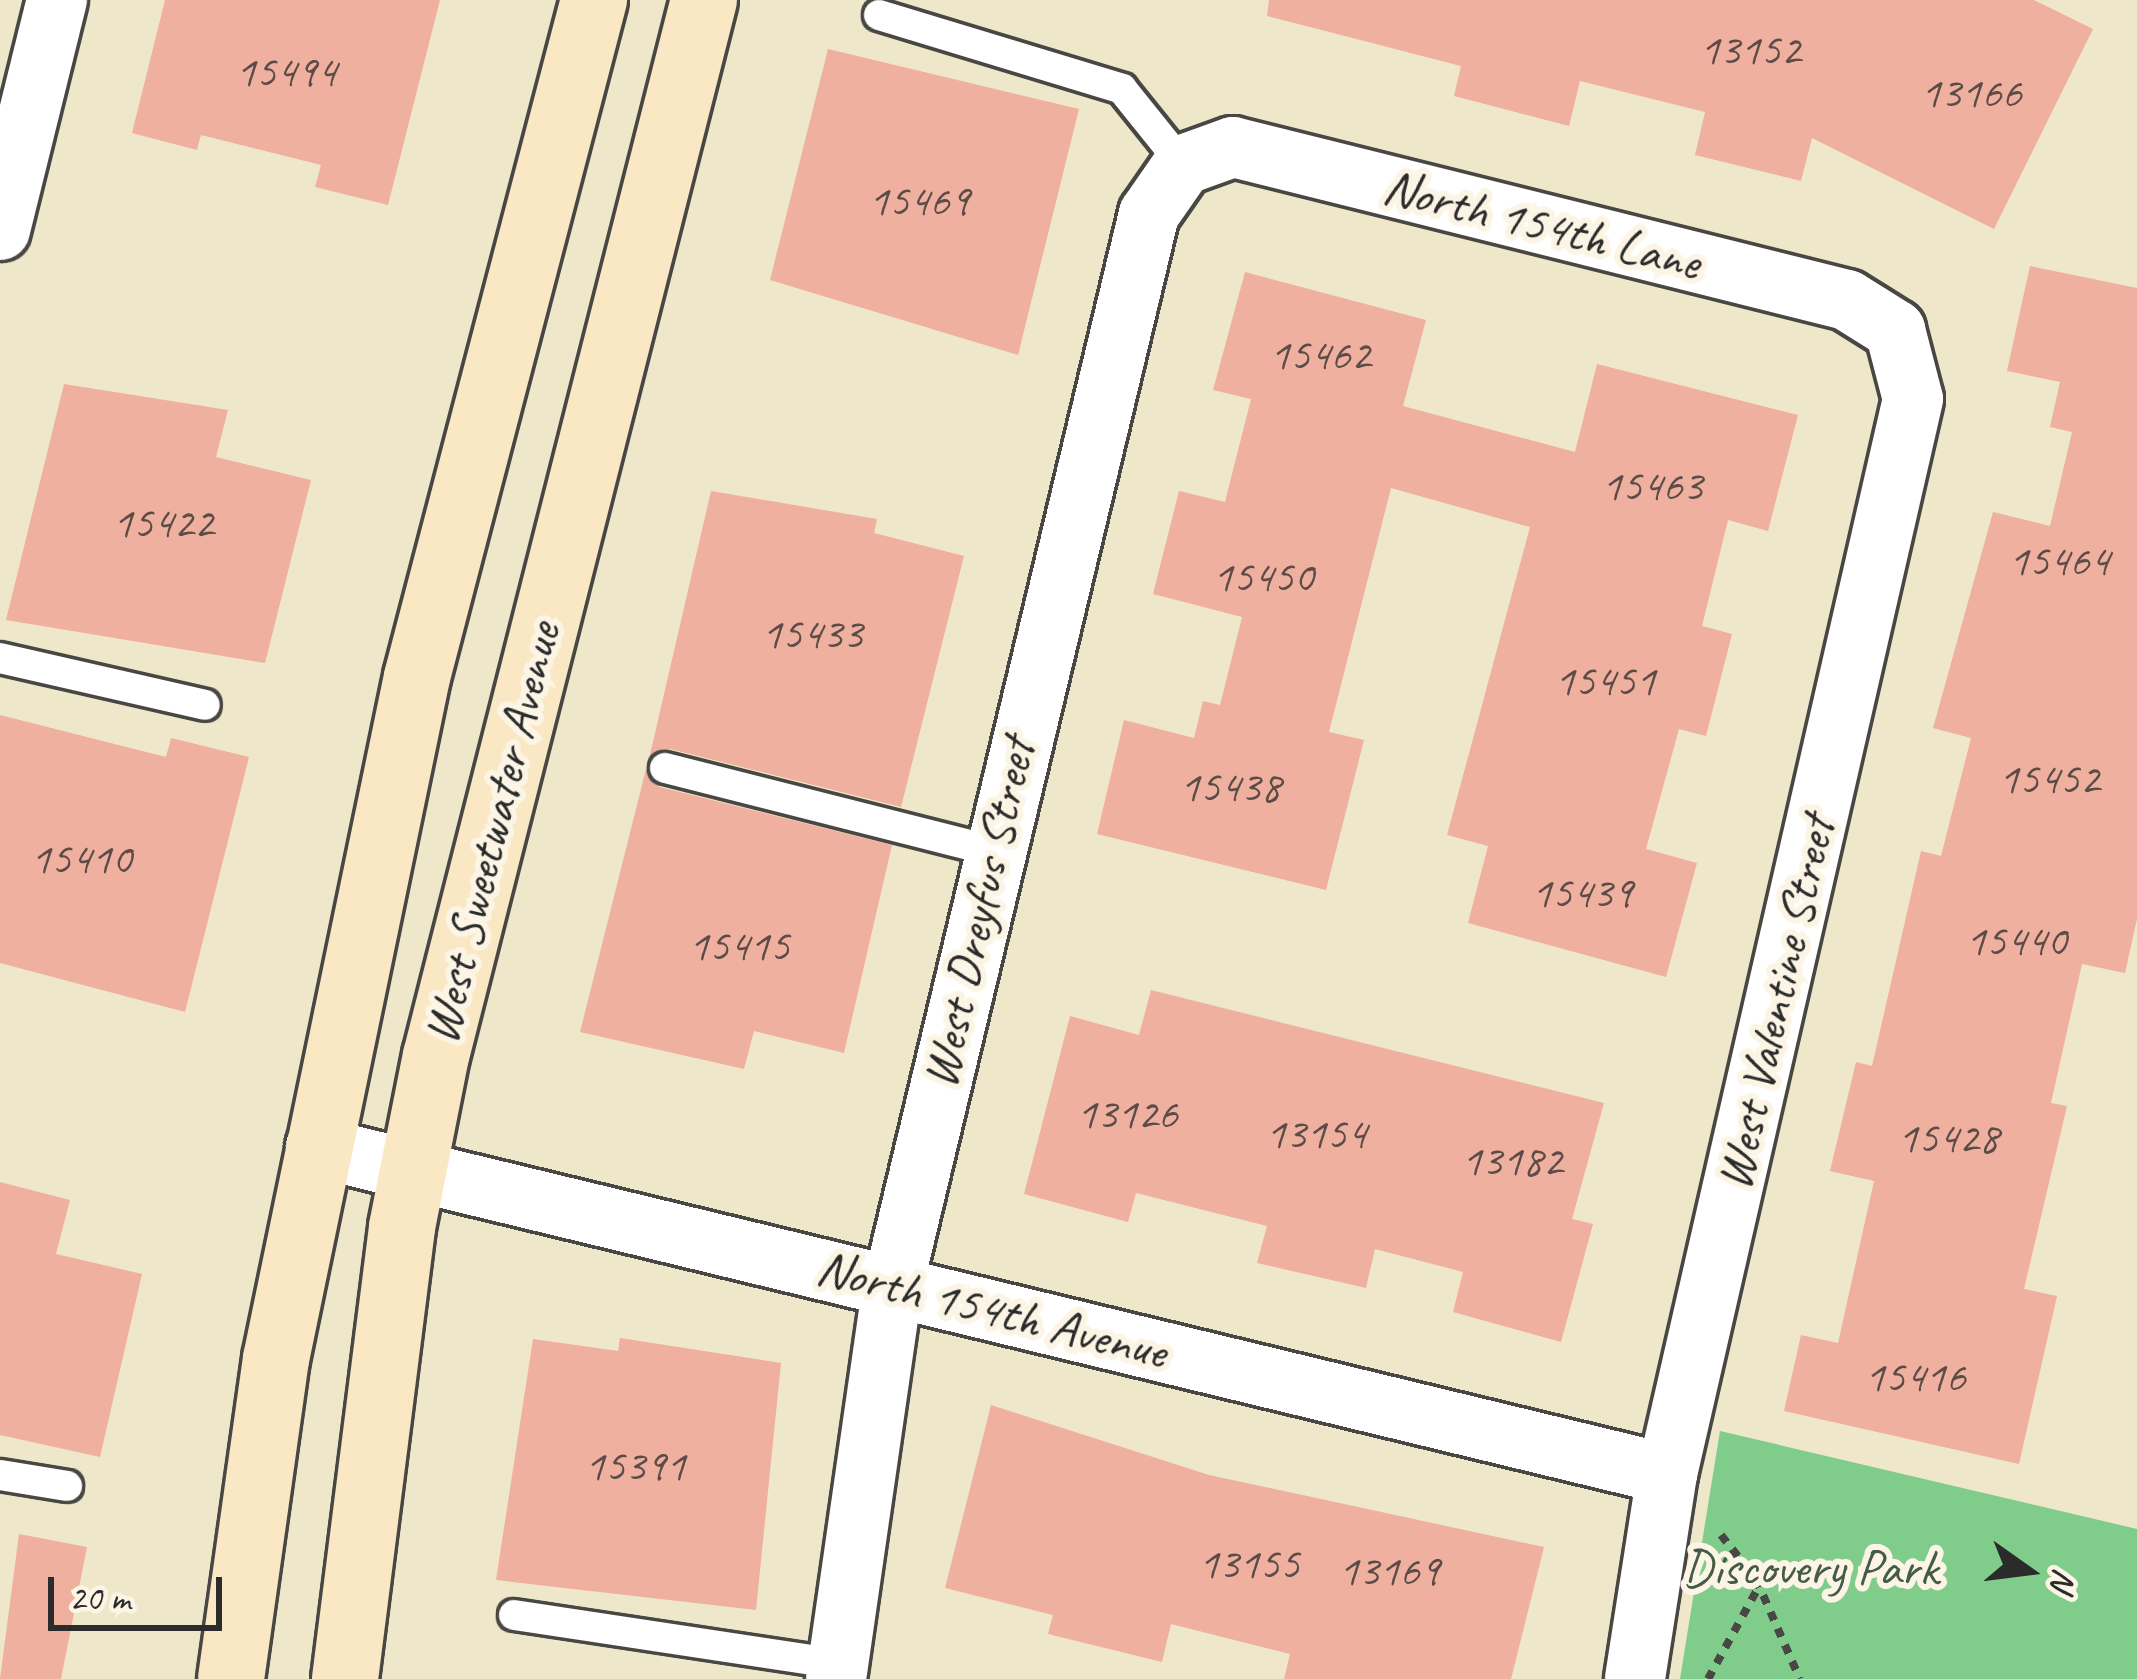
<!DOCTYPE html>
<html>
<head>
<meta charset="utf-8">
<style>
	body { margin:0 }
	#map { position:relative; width:2137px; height:1679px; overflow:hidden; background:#eee7c9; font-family:Caveat,sans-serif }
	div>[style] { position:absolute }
	.green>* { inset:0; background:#7fcc8b }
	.building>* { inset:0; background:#efb09f }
	.path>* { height:8px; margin-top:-4px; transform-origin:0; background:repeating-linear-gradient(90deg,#484743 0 9px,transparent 0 18px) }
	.roads { filter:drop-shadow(3px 0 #484743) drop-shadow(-3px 0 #484743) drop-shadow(0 3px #484743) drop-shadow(0 -3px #484743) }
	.lane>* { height:30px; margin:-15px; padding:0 15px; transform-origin:15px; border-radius:15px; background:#fff }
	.street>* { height:60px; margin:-30px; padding:0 30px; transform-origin:30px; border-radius:30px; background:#fff }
	.secondary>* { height:66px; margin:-33px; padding:0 33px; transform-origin:33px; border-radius:33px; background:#fae7c3 }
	span { translate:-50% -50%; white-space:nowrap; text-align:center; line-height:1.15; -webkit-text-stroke:12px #fcf5e5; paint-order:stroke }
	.number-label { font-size:45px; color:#5c4c48 }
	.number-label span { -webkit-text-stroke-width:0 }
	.street-label { font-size:51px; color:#2b2b2b }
	.park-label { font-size:51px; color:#445b48 }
	.north { position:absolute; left:1969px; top:1511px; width:120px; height:120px; -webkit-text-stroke:9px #fcf5e5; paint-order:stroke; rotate:104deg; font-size:33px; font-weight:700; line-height:48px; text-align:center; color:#2b2b2b }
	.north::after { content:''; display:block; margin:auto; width:42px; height:54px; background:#2b2b2b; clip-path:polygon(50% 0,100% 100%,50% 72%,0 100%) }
	.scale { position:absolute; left:48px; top:1577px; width:174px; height:54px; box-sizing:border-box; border:6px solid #2b2b2b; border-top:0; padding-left:15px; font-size:36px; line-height:42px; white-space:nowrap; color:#2b2b2b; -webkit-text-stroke:9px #fcf5e5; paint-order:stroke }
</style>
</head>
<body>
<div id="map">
	<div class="green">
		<div style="clip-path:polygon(1720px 1431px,2137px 1529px,2137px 1679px,1680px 1679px)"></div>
	</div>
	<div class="building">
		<div style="clip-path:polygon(165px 0,440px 0,388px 205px,315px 187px,321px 165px,201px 135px,197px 150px,132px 133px)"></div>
		<div style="clip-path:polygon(1269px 0,2034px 0,2093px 29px,1994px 229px,1812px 138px,1801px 181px,1695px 155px,1705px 112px,1580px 81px,1569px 126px,1454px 96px,1461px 66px,1267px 16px)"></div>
		<div style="clip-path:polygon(828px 49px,1079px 109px,1018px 355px,770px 280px)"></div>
		<div style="clip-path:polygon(2030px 266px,2137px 288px,2137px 919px,2125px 973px,2082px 964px,2051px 1103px,2067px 1106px,2024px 1289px,2057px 1296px,2019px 1464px,1784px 1411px,1801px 1335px,1838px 1343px,1874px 1181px,1830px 1171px,1856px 1062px,1872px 1066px,1921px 851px,1941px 856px,1971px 738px,1933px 728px,1993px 512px,2050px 526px,2072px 432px,2050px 427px,2060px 382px,2007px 371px)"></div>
		<div style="clip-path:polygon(1245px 272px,1426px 320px,1403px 406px,1575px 452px,1597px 364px,1798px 415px,1768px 531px,1728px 520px,1702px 626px,1732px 634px,1706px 736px,1679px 729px,1646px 849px,1697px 863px,1666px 977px,1468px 923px,1488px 846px,1447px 835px,1530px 527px,1391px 488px,1329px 732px,1364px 740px,1326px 890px,1097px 834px,1124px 720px,1194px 738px,1203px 701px,1220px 705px,1242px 617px,1153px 594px,1179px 491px,1225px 502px,1251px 399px,1213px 390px)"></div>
		<div style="clip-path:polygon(64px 384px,228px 410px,216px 457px,311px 480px,265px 663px,6px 620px)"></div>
		<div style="clip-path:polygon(711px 491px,877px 519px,874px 533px,964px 556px,901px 807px,670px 749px,649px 759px)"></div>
		<div style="clip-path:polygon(0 715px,166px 757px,171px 738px,249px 757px,185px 1012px,0 963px)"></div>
		<div style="clip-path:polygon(646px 769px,660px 787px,892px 845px,844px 1053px,754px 1031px,744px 1069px,580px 1032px)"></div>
		<div style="clip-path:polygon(1151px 990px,1604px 1103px,1572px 1219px,1593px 1224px,1561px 1342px,1453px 1312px,1463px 1272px,1375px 1249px,1366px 1288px,1257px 1263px,1267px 1226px,1136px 1193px,1128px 1222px,1024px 1194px,1070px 1016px,1139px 1035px)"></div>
		<div style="clip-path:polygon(0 1182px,70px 1200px,56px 1254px,142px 1274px,100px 1457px,0 1435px)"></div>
		<div style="clip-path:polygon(620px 1338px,781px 1363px,756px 1610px,496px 1580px,533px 1339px,618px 1351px)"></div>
		<div style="clip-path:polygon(991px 1405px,1209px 1475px,1544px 1547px,1511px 1679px,1284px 1679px,1290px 1654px,1171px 1624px,1162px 1662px,1048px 1634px,1053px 1615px,945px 1588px)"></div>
		<div style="clip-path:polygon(19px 1534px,87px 1547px,61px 1679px,0 1679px)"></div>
	</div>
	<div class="path">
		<div style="left:1721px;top:1535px;width:56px;rotate:51.5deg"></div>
		<div style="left:1756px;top:1579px;width:109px;rotate:66.3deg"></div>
		<div style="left:1708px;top:1679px;width:104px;rotate:-61.2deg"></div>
	</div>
	<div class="roads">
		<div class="lane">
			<div style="left:879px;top:15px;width:254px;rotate:16.9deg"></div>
			<div style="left:1122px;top:89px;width:97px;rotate:51.2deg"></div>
			<div style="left:0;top:658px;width:210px;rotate:12.9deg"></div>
			<div style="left:665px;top:768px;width:335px;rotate:14.2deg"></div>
			<div style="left:0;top:1475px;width:68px;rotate:9.3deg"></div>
			<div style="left:514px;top:1615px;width:328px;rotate:8.6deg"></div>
		</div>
		<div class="street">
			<div style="left:0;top:230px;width:237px;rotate:-76.1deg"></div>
			<div style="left:316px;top:1147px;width:1390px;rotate:13.61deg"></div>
			<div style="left:836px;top:1679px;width:398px;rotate:-81.8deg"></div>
			<div style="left:893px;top:1285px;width:1101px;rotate:-76.56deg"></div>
			<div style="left:1149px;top:214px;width:60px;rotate:-55.2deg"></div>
			<div style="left:1183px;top:165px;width:53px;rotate:-19.8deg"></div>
			<div style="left:1233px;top:147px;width:633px;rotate:13.99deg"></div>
			<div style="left:1847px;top:300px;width:57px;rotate:32deg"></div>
			<div style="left:1895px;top:330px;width:71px;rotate:75.4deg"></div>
			<div style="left:1913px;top:399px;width:1103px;rotate:102.89deg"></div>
			<div style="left:1667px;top:1474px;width:207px;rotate:98.9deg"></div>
		</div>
		<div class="secondary">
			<div style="left:231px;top:1679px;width:323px;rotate:-82deg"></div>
			<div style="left:276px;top:1359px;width:696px;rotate:-78.32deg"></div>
			<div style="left:417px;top:677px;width:700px;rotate:-75.35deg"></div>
			<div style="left:345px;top:1679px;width:456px;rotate:-82.8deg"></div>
			<div style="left:402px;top:1227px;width:174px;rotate:-78.8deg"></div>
			<div style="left:436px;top:1056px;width:1089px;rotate:-75.76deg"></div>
		</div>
	</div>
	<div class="number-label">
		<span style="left:1750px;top:50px">13152</span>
		<span style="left:286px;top:72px">15494</span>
		<span style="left:1971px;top:93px">13166</span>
		<span style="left:919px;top:201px">15469</span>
		<span style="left:1320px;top:355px">15462</span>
		<span style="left:1652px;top:486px">15463</span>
		<span style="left:163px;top:523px">15422</span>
		<span style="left:2059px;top:561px">15464</span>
		<span style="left:1263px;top:577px">15450</span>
		<span style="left:812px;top:634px">15433</span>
		<span style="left:1605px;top:681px">15451</span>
		<span style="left:2049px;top:779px">15452</span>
		<span style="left:1230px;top:787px">15438</span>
		<span style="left:81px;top:859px">15410</span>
		<span style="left:1582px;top:893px">15439</span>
		<span style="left:2016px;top:941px">15440</span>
		<span style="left:739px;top:946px">15415</span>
		<span style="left:1127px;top:1114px">13126</span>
		<span style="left:1316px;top:1134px">13154</span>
		<span style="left:1948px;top:1138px">15428</span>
		<span style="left:1512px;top:1161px">13182</span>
		<span style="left:1915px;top:1377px">15416</span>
		<span style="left:635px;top:1466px">15391</span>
		<span style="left:1249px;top:1564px">13155</span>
		<span style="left:1389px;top:1571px">13169</span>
	</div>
	<div class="street-label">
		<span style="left:1542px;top:224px;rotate:14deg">North 154th Lane</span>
		<span style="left:491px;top:833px;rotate:-76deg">West Sweetwater Avenue</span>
		<span style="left:978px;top:913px;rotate:-77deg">West Dreyfus Street</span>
		<span style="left:1775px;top:1003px;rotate:-77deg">West Valentine Street</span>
		<span style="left:992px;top:1309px;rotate:14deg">North 154th Avenue</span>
	</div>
	<div class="park-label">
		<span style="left:1810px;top:1567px">Discovery Park</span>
	</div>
	<div class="north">N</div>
	<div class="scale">20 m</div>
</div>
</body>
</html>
